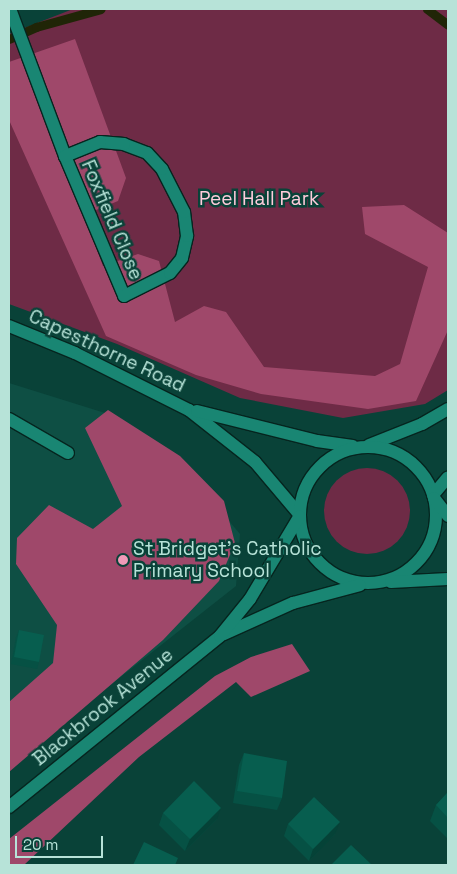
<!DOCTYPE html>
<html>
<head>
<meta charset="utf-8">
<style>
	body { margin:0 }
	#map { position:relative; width:457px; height:874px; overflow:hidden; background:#094238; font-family:"Space Grotesk",sans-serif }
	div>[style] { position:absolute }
	.built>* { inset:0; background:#0e4f44 }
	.green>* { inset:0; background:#6e2b46 }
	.round { border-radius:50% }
	.forest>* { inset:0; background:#9f486a }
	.stream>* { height:9px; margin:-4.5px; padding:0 4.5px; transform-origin:4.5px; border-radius:4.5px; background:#202507 }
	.roads { filter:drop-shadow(1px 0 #06251f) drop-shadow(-1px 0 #06251f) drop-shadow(0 1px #06251f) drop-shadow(0 -1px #06251f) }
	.minor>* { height:12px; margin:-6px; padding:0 6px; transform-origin:6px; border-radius:6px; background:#198673 }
	.minor>.ring { margin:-6px; padding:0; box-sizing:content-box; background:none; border:12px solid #198673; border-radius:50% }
	.wall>* { inset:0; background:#065144 }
	.shaded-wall>* { inset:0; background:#054237 }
	.building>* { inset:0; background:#075e4f }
	.dots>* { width:14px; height:14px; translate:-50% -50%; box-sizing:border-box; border:2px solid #094238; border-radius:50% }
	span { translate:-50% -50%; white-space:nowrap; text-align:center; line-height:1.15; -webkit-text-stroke:5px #094238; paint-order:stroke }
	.park-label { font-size:19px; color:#ffccdc }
	.street-label { font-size:19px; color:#b7e3d8 }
	.poi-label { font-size:19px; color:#b7e3d8 }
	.left { translate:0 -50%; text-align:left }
	.frame { position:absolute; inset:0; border:10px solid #b7e3d8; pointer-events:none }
	.scale { position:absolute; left:15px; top:836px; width:88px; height:22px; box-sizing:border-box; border:2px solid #b7e3d8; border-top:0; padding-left:6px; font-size:15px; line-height:18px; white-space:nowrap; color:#b7e3d8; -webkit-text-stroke:4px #094238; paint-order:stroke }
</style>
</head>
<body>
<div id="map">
	<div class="built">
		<div style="clip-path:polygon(9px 383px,105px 413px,187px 471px,240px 534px,236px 586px,9px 765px)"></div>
	</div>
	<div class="green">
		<div style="clip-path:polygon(73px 9px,448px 9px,448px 390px,425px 404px,343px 418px,240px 398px,117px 344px,9px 304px,9px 34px)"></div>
		<div class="round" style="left:324px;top:468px;width:86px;height:86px"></div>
	</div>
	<div class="forest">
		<div style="clip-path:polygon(75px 39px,126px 178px,118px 201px,84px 215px,103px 266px,138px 254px,159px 261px,175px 322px,204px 306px,226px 312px,264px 367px,375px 376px,400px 364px,428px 267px,365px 234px,362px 207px,404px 205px,448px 233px,448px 330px,416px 401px,368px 409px,261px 394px,196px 375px,106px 336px,9px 120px,9px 62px)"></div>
		<div style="clip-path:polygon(108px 410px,180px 456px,224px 501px,235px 543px,219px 581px,163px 640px,9px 772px,9px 702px,53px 663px,57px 625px,16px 564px,17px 538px,49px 505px,93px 529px,122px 506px,85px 428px)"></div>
		<div style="clip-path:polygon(292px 644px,310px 671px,251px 697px,236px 682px,139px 757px,24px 865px,9px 865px,9px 839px,215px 676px,251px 657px)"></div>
	</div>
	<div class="stream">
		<div style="left:427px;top:9px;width:26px;rotate:37deg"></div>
		<div style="left:9px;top:39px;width:30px;rotate:-24deg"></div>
		<div style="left:36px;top:27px;width:67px;rotate:-15.5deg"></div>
	</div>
	<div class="roads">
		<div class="minor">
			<div style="left:10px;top:9px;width:157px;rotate:69.5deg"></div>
			<div style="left:65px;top:156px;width:152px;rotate:67.1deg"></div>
			<div style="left:124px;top:296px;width:51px;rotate:-26.6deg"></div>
			<div style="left:170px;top:273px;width:19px;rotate:-51deg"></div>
			<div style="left:182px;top:258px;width:23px;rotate:-77deg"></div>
			<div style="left:187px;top:236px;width:24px;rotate:-97deg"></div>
			<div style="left:184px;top:212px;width:48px;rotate:-117.1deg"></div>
			<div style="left:162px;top:169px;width:22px;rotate:-133deg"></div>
			<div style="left:147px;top:153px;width:25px;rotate:-159deg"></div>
			<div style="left:124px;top:144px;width:24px;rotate:-175deg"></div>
			<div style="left:100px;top:142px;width:38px;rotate:158deg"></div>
			<div style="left:9px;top:326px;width:71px;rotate:22.2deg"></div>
			<div style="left:75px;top:353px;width:127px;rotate:26.6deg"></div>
			<div style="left:189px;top:410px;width:84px;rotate:38.2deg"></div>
			<div style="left:255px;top:462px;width:68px;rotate:49.8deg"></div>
			<div style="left:197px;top:411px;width:124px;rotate:14deg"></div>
			<div style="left:317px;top:441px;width:36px;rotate:8deg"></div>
			<div style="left:9px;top:419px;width:68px;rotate:30deg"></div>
			<div style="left:369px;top:445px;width:57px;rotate:-21.6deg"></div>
			<div style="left:422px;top:424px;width:30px;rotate:-30deg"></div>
			<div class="ring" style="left:300px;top:447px;width:124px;height:124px"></div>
			<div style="left:433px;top:495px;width:23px;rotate:-50deg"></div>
			<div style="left:434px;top:498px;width:23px;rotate:52deg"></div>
			<div style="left:391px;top:582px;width:57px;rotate:-3deg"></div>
			<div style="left:224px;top:634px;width:76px;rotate:-24.2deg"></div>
			<div style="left:293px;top:603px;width:69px;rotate:-15deg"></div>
			<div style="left:9px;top:807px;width:272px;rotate:-39deg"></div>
			<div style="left:220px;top:636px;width:48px;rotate:-51deg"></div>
			<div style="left:250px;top:599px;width:96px;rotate:-59.1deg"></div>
		</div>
	</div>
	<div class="wall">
		<div style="clip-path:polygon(19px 630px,39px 662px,37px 669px,11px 664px,16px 637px)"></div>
		<div style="clip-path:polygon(244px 753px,282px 798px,277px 810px,233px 803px,239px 765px)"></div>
		<div style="clip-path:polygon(448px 792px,448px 839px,430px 821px,436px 805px)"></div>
		<div style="clip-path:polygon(163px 813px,217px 819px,185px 851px,159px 825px)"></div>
		<div style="clip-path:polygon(288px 824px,335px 834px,309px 861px,284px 836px)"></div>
	</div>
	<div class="shaded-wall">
		<div style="clip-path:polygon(221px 808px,217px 819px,185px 851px,190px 839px)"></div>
		<div style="clip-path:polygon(340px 822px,335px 834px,309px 861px,313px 849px)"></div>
	</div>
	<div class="building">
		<div style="clip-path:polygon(19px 630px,44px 635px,39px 662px,14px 657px)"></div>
		<div style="clip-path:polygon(244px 753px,287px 761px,282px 798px,237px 791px)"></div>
		<div style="clip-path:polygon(194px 781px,221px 808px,190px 839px,163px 813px)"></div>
		<div style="clip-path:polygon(448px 792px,448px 818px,436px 805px)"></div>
		<div style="clip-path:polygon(314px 797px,340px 822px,313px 849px,288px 824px)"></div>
		<div style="clip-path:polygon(144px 842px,178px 858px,175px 865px,133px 865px)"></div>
		<div style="clip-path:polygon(351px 845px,372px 865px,331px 865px)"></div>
	</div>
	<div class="dots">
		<div style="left:123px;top:560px;background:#ef9ab8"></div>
	</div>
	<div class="park-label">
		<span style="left:259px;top:199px">Peel Hall Park</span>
	</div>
	<div class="street-label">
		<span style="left:112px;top:220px;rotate:67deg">Foxfield Close</span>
		<span style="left:107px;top:351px;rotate:25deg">Capesthorne Road</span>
		<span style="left:103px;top:707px;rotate:-39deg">Blackbrook Avenue</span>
	</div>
	<div class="poi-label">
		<span class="left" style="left:133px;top:560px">St Bridget's Catholic<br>Primary School</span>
	</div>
	<div class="frame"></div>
	<div class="scale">20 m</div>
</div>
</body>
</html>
